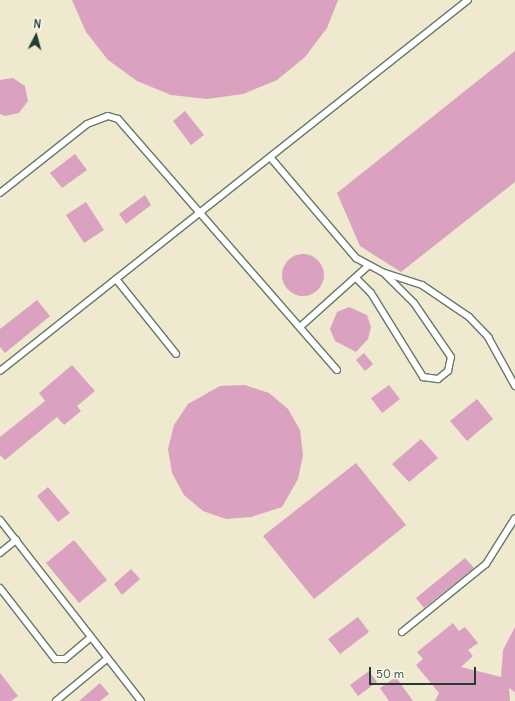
<!DOCTYPE html>
<html>
<head>
<meta charset="utf-8">
<style>
	body { margin:0 }
	#map { position:relative; width:515px; height:701px; overflow:hidden; background:#efe9cf; font-family:Delius,sans-serif }
	div>[style] { position:absolute }
	.building>* { inset:0; background:#dba1c0 }
	.round { border-radius:50% }
	.roads { filter:drop-shadow(1px 0 #68796a) drop-shadow(-1px 0 #68796a) drop-shadow(0 1px #68796a) drop-shadow(0 -1px #68796a) }
	.service>* { height:6px; margin:-3px; padding:0 3px; transform-origin:3px; border-radius:3px; background:#fff }
	span { translate:-50% -50%; white-space:nowrap; text-align:center; line-height:1.15; -webkit-text-stroke:3px #fbf7ec; paint-order:stroke }
	.north { position:absolute; left:16px; top:16px; width:40px; height:40px; -webkit-text-stroke:3px #fbf7ec; paint-order:stroke; rotate:6deg; font-size:11px; font-weight:700; line-height:16px; text-align:center; color:#1f3d34 }
	.north::after { content:''; display:block; margin:auto; width:14px; height:18px; background:#1f3d34; clip-path:polygon(50% 0,100% 100%,50% 72%,0 100%) }
	.scale { position:absolute; left:369px; top:667px; width:107px; height:18px; box-sizing:border-box; border:2px solid #1f3d34; border-top:0; padding-left:5px; font-size:12px; line-height:14px; white-space:nowrap; color:#1f3d34; -webkit-text-stroke:3px #fbf7ec; paint-order:stroke }
</style>
</head>
<body>
<div id="map">
	<div class="building">
		<div style="clip-path:polygon(72px 0,338px 0,327px 28px,305px 57px,277px 80px,243px 94px,207px 99px,171px 95px,137px 81px,108px 60px,86px 32px)"></div>
		<div style="clip-path:polygon(515px 51px,515px 182px,401px 272px,360px 246px,337px 193px)"></div>
		<div style="clip-path:polygon(13px 78px,25px 86px,28px 101px,19px 113px,5px 116px,0 114px,0 80px)"></div>
		<div style="clip-path:polygon(185px 111px,204px 135px,191px 145px,173px 121px)"></div>
		<div style="clip-path:polygon(75px 154px,87px 170px,62px 188px,50px 173px)"></div>
		<div style="clip-path:polygon(145px 195px,151px 205px,126px 224px,119px 214px)"></div>
		<div style="clip-path:polygon(86px 202px,104px 230px,84px 243px,66px 215px)"></div>
		<div class="round" style="left:282px;top:254px;width:42px;height:42px"></div>
		<div style="clip-path:polygon(37px 300px,50px 316px,5px 353px,0 347px,0 329px)"></div>
		<div style="clip-path:polygon(349px 307px,367px 315px,371px 327px,368px 339px,356px 352px,335px 341px,330px 329px,337px 312px)"></div>
		<div style="clip-path:polygon(364px 353px,373px 364px,365px 371px,356px 360px)"></div>
		<div style="clip-path:polygon(72px 365px,95px 391px,77px 406px,81px 411px,64px 425px,57px 417px,5px 460px,0 455px,0 437px,45px 401px,39px 393px)"></div>
		<div style="clip-path:polygon(245px 385px,269px 393px,288px 409px,300px 430px,303px 455px,298px 479px,282px 507px,251px 517px,226px 519px,203px 511px,184px 495px,172px 473px,168px 449px,174px 425px,188px 404px,220px 386px)"></div>
		<div style="clip-path:polygon(389px 385px,400px 399px,382px 413px,371px 398px)"></div>
		<div style="clip-path:polygon(477px 399px,493px 419px,467px 441px,450px 421px)"></div>
		<div style="clip-path:polygon(421px 439px,438px 458px,409px 482px,392px 464px)"></div>
		<div style="clip-path:polygon(356px 463px,406px 525px,314px 599px,263px 536px)"></div>
		<div style="clip-path:polygon(48px 487px,70px 513px,58px 522px,37px 496px)"></div>
		<div style="clip-path:polygon(74px 540px,107px 580px,79px 603px,46px 563px)"></div>
		<div style="clip-path:polygon(465px 558px,474px 568px,424px 608px,416px 598px)"></div>
		<div style="clip-path:polygon(131px 569px,140px 579px,122px 595px,114px 584px)"></div>
		<div style="clip-path:polygon(358px 617px,369px 632px,340px 654px,328px 639px)"></div>
		<div style="clip-path:polygon(453px 623px,459px 631px,465px 627px,478px 643px,468px 650px,473px 656px,461px 667px,501px 677px,503px 650px,515px 627px,515px 692px,509px 688px,510px 701px,435px 701px,439px 693px,416px 665px,423px 659px,417px 652px)"></div>
		<div style="clip-path:polygon(369px 671px,377px 682px,358px 696px,350px 685px)"></div>
		<div style="clip-path:polygon(0 673px,18px 696px,11px 701px,0 701px)"></div>
		<div style="clip-path:polygon(396px 677px,413px 701px,389px 701px,380px 688px)"></div>
		<div style="clip-path:polygon(100px 683px,109px 694px,100px 701px,79px 701px)"></div>
	</div>
	<div class="roads">
		<div class="service">
			<div style="left:270px;top:157px;width:133px;rotate:49.6deg"></div>
			<div style="left:356px;top:258px;width:30px;rotate:28deg"></div>
			<div style="left:382px;top:272px;width:42px;rotate:18deg"></div>
			<div style="left:422px;top:285px;width:57px;rotate:34.2deg"></div>
			<div style="left:469px;top:317px;width:28px;rotate:46deg"></div>
			<div style="left:488px;top:337px;width:56px;rotate:61.1deg"></div>
			<div style="left:0;top:193px;width:111px;rotate:-38.4deg"></div>
			<div style="left:87px;top:124px;width:22px;rotate:-21deg"></div>
			<div style="left:108px;top:116px;width:10px;rotate:17deg"></div>
			<div style="left:118px;top:119px;width:333px;rotate:48.9deg"></div>
			<div style="left:356px;top:278px;width:21px;rotate:45deg"></div>
			<div style="left:371px;top:293px;width:99px;rotate:58.2deg"></div>
			<div style="left:423px;top:377px;width:15px;rotate:8deg"></div>
			<div style="left:438px;top:379px;width:13px;rotate:-39deg"></div>
			<div style="left:448px;top:371px;width:14px;rotate:-78deg"></div>
			<div style="left:451px;top:357px;width:65px;rotate:-124.4deg"></div>
			<div style="left:414px;top:303px;width:41px;rotate:-135deg"></div>
			<div style="left:116px;top:279px;width:96px;rotate:51.3deg"></div>
			<div style="left:300px;top:327px;width:91px;rotate:-41.9deg"></div>
			<div style="left:0;top:371px;width:597px;rotate:-38.41deg"></div>
			<div style="left:0;top:520px;width:229px;rotate:52.1deg"></div>
			<div style="left:0;top:553px;width:21px;rotate:-39deg"></div>
			<div style="left:0;top:588px;width:90px;rotate:52.2deg"></div>
			<div style="left:55px;top:659px;width:10px"></div>
			<div style="left:65px;top:659px;width:34px;rotate:-40deg"></div>
			<div style="left:402px;top:632px;width:108px;rotate:-39deg"></div>
			<div style="left:486px;top:564px;width:54px;rotate:-57.8deg"></div>
			<div style="left:56px;top:701px;width:67px;rotate:-39.6deg"></div>
		</div>
	</div>
	<div class="north">N</div>
	<div class="scale">50 m</div>
</div>
</body>
</html>
